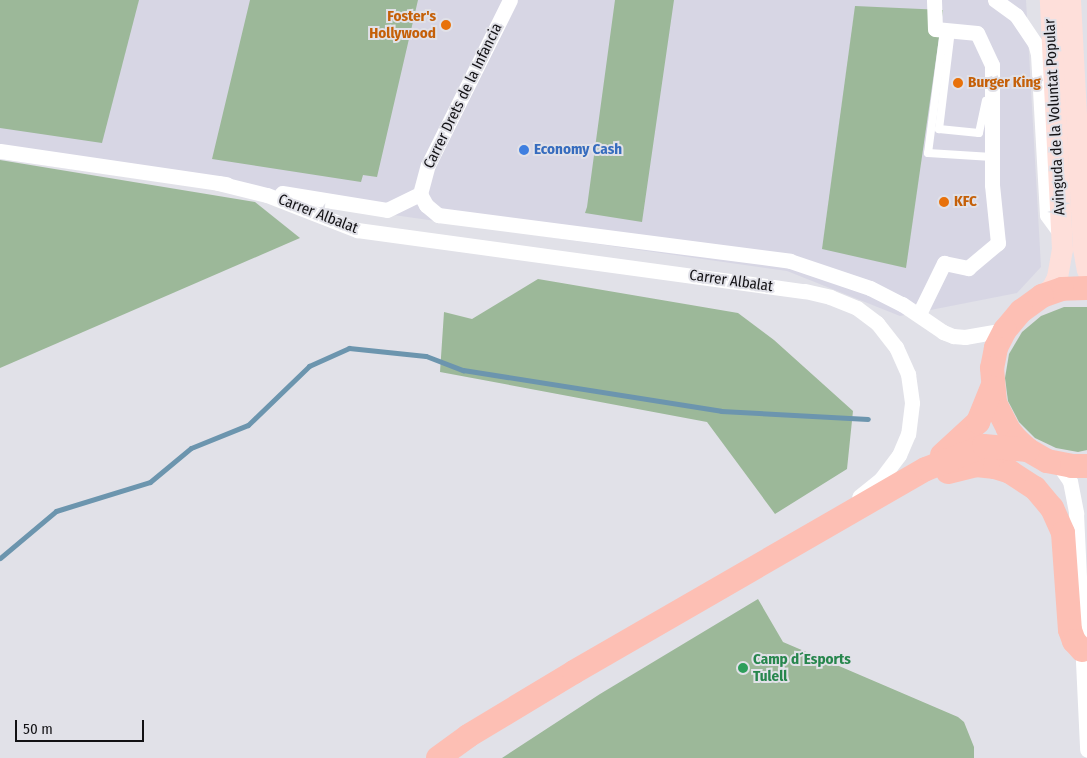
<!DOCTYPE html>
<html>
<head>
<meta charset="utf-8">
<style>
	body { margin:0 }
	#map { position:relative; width:1087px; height:758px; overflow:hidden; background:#e1e1e8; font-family:"Fira Sans Condensed",sans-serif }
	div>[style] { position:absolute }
	.built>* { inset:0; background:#d7d6e4 }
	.green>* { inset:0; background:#9cb899 }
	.stream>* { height:5px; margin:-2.5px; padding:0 2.5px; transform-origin:2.5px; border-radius:2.5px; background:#6c95ae }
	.lane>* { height:8px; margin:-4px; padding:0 4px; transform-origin:4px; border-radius:4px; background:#fff }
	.street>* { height:15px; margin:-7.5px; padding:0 7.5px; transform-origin:7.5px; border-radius:7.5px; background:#fff }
	.secondary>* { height:21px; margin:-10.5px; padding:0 10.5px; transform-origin:10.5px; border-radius:10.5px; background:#fedfda }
	.primary>* { height:24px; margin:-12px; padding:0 12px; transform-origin:12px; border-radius:12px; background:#fdbfb4 }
	.dots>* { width:14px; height:14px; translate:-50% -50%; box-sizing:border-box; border:2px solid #e1e1e8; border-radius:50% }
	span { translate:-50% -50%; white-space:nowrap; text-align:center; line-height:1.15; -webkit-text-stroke:4px #e1e1e8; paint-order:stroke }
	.food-label { font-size:15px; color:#c56008; font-weight:700 }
	.right { translate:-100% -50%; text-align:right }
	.left { translate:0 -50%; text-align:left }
	.street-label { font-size:15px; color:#121114 }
	.shop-label { font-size:15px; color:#366cbe; font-weight:700 }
	.leisure-label { font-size:15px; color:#27864d; font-weight:700 }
	.scale { position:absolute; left:15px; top:720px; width:129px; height:22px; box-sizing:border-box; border:2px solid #121114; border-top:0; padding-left:6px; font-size:15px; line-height:18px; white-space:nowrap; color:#121114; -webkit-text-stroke:4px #e1e1e8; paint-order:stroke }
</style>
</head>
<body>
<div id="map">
	<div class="built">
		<div style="clip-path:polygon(0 0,1026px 0,1041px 267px,1017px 293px,900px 316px,787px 271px,0 159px)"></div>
	</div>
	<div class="green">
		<div style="clip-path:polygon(0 0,139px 0,102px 143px,0 128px)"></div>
		<div style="clip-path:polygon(250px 0,418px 0,377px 177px,363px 175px,361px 182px,212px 159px)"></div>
		<div style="clip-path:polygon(615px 0,674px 0,642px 222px,585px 213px,587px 207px)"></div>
		<div style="clip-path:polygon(855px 6px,943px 10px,906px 268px,822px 249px)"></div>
		<div style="clip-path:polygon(0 160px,255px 202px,300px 238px,0 368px)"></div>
		<div style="clip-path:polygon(538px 279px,738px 313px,774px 340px,853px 411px,847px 469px,775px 514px,707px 422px,440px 372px,444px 312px,472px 319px)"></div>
		<div style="clip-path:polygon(1064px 307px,1087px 307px,1087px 450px,1078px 452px,1056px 448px,1035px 438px,1019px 422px,1008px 401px,1005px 378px,1009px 354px,1022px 332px,1041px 316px)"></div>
		<div style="clip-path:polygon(758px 599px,783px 642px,958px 717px,964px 722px,974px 747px,974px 758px,502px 758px,600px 694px)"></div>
	</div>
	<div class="stream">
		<div style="left:0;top:558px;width:73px;rotate:-40deg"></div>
		<div style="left:56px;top:511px;width:98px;rotate:-17.1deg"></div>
		<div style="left:150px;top:482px;width:53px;rotate:-39.7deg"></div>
		<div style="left:191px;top:448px;width:61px;rotate:-22deg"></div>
		<div style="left:248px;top:425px;width:85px;rotate:-44deg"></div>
		<div style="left:309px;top:366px;width:44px;rotate:-24.2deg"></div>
		<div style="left:349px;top:348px;width:77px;rotate:5.9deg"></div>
		<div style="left:426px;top:356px;width:40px;rotate:21deg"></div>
		<div style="left:463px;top:370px;width:261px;rotate:9deg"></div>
		<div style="left:721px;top:411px;width:147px;rotate:3.1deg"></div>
	</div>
	<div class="lane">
		<div style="left:944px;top:30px;width:124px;rotate:97.4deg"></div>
		<div style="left:928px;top:153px;width:64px;rotate:3.6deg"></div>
		<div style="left:951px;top:30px;width:100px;rotate:96.9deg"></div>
		<div style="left:939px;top:129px;width:40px;rotate:5.7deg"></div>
		<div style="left:979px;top:133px;width:33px;rotate:-78deg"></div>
	</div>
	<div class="street">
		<div style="left:995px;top:0;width:26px;rotate:36deg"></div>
		<div style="left:1016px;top:15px;width:34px;rotate:56deg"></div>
		<div style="left:1035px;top:43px;width:11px;rotate:75deg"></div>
		<div style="left:1038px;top:54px;width:161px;rotate:86.8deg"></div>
		<div style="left:1047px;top:215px;width:24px;rotate:54deg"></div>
		<div style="left:0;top:151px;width:229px;rotate:8.3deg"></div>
		<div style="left:218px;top:183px;width:50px;rotate:13.8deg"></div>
		<div style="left:267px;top:195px;width:97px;rotate:21.3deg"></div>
		<div style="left:357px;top:230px;width:452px;rotate:7.8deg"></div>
		<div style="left:805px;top:291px;width:26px;rotate:13deg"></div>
		<div style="left:830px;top:297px;width:29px;rotate:22deg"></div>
		<div style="left:857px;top:308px;width:25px;rotate:37deg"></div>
		<div style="left:877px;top:323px;width:31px;rotate:52deg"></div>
		<div style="left:896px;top:347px;width:30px;rotate:66deg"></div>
		<div style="left:908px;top:374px;width:29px;rotate:82deg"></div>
		<div style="left:912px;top:403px;width:31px;rotate:97deg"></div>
		<div style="left:908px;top:434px;width:23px;rotate:113deg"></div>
		<div style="left:899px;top:455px;width:30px;rotate:127deg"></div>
		<div style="left:881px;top:479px;width:28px;rotate:141deg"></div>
		<div style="left:282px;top:193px;width:106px;rotate:9.2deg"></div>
		<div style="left:387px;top:210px;width:37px;rotate:-26deg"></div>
		<div style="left:420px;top:194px;width:13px;rotate:61deg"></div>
		<div style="left:426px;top:205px;width:16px;rotate:40deg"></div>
		<div style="left:438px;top:215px;width:355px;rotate:7.4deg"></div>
		<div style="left:790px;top:261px;width:84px;rotate:18.6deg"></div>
		<div style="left:870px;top:288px;width:36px;rotate:27deg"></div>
		<div style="left:902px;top:304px;width:50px;rotate:34.3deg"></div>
		<div style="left:943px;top:332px;width:11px;rotate:22deg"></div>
		<div style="left:953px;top:336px;width:12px;rotate:5deg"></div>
		<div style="left:965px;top:337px;width:41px;rotate:-9.9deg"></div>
		<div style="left:420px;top:194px;width:30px;rotate:-75deg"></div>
		<div style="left:428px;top:165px;width:184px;rotate:-63.6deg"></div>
		<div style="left:919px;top:314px;width:57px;rotate:-63.9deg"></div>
		<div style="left:944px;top:263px;width:25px;rotate:12deg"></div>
		<div style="left:968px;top:268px;width:39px;rotate:-40deg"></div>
		<div style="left:998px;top:243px;width:58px;rotate:-95.9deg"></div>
		<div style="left:992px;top:185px;width:120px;rotate:-90deg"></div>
		<div style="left:992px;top:65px;width:35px;rotate:-115deg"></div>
		<div style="left:977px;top:33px;width:42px;rotate:-174.6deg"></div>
		<div style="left:935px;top:29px;width:29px;rotate:-92deg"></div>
		<div style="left:1058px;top:464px;width:21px;rotate:55deg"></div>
		<div style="left:1070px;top:481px;width:33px;rotate:79deg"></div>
		<div style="left:1076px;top:513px;width:237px;rotate:87.3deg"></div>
	</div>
	<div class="secondary">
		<div style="left:1070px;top:0;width:248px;rotate:87deg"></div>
		<div style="left:1083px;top:248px;width:22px;rotate:80deg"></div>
		<div style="left:1042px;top:296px;width:13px;rotate:-42deg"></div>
		<div style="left:1052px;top:287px;width:11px;rotate:-63deg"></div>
		<div style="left:1057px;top:277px;width:28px;rotate:-80deg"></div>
		<div style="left:1062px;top:249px;width:249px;rotate:-92.8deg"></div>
	</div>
	<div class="primary">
		<div style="left:1087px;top:288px;width:25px;rotate:178deg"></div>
		<div style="left:1062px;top:289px;width:21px;rotate:161deg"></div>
		<div style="left:1042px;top:296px;width:26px;rotate:144deg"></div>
		<div style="left:1021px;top:311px;width:25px;rotate:130deg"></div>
		<div style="left:1005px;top:330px;width:20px;rotate:117deg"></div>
		<div style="left:996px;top:348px;width:20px;rotate:101deg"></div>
		<div style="left:992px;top:368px;width:35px;rotate:85deg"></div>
		<div style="left:995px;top:403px;width:29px;rotate:63deg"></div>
		<div style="left:1008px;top:429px;width:14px;rotate:51deg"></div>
		<div style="left:1017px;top:440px;width:15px;rotate:42deg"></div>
		<div style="left:1028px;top:450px;width:22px;rotate:30deg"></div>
		<div style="left:1047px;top:461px;width:25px;rotate:11deg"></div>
		<div style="left:1072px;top:466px;width:15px"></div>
		<div style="left:942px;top:455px;width:49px;rotate:-42.5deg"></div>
		<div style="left:978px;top:422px;width:37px;rotate:-68deg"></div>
		<div style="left:948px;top:472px;width:29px;rotate:-14deg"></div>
		<div style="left:976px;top:465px;width:19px;rotate:6deg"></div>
		<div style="left:995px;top:467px;width:16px;rotate:18deg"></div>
		<div style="left:1010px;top:472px;width:30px;rotate:33deg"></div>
		<div style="left:1035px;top:488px;width:26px;rotate:50deg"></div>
		<div style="left:1052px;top:508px;width:27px;rotate:66deg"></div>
		<div style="left:1063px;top:533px;width:97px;rotate:85.9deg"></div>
		<div style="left:1070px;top:630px;width:12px;rotate:70deg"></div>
		<div style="left:1074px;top:641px;width:12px;rotate:48deg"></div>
		<div style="left:438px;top:758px;width:37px;rotate:-36deg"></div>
		<div style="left:468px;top:736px;width:124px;rotate:-31.1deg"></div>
		<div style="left:574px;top:672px;width:406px;rotate:-30deg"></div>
		<div style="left:926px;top:469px;width:62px;rotate:-21.6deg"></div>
		<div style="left:984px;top:446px;width:44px;rotate:5.2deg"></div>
	</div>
	<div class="dots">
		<div style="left:446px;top:25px;background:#e8710a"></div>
		<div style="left:958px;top:83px;background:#e8710a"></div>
		<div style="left:524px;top:150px;background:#3f7fe0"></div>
		<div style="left:944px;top:202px;background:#e8710a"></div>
		<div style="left:743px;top:668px;background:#2e9e5b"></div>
	</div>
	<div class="food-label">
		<span class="right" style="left:436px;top:25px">Foster's<br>Hollywood</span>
		<span class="left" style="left:968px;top:83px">Burger King</span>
		<span class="left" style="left:954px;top:202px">KFC</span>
	</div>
	<div class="street-label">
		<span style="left:463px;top:96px;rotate:-64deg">Carrer Drets de la Infancia</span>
		<span style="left:1055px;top:117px;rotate:-93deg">Avinguda de la Voluntat Popular</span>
		<span style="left:318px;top:214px;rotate:21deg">Carrer Albalat</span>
		<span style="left:731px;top:281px;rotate:8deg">Carrer Albalat</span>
	</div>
	<div class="shop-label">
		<span class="left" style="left:534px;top:150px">Economy Cash</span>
	</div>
	<div class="leisure-label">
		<span class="left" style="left:753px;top:668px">Camp d´Esports<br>Tulell</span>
	</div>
	<div class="scale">50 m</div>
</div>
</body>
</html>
